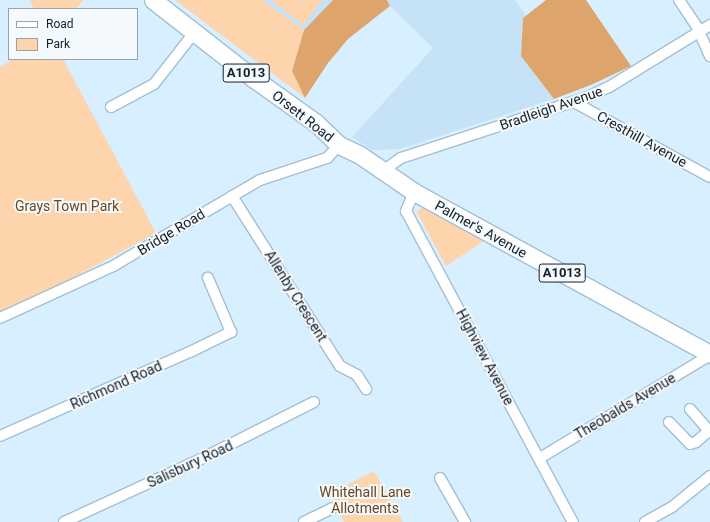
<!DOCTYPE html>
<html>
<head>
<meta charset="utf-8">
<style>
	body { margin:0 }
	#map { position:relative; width:710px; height:522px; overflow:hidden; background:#d8efff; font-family:Roboto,sans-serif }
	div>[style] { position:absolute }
	.built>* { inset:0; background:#c6e2f6 }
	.green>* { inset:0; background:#fdd4ab }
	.forest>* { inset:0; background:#dda56c }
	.roads { filter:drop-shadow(1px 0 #a3bfd2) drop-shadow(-1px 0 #a3bfd2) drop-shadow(0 1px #a3bfd2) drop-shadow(0 -1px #a3bfd2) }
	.minor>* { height:10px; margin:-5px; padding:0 5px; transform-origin:5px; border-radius:5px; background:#fff }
	.primary>* { height:17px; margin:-8.5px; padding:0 8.5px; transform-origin:8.5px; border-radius:8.5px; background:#fff }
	span { translate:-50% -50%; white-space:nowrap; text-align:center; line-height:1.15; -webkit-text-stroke:4px #f4f9fd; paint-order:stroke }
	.shield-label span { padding:1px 3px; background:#f4f9fd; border:1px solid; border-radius:3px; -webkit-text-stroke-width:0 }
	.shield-label { font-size:13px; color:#152027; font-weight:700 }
	.street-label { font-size:14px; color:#152027 }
	.park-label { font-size:14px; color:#6c461c }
	.legend { position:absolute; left:8px; top:8px; width:130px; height:52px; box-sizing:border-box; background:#f4f9fd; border:1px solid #9ba2a7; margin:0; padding:5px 7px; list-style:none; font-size:12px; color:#152027 }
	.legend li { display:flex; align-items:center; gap:8px; height:20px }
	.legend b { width:20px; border:1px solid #9ba2a7 }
</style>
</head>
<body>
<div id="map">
	<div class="built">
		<div style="clip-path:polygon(262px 0,333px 0,304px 30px)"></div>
		<div style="clip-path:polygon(387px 0,515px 0,526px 16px,523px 19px,521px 56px,554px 99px,400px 149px,372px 150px,352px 137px,433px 48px,390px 6px)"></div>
	</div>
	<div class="green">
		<div style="clip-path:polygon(32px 0,84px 0,75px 9px,34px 9px,30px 1px)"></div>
		<div style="clip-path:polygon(175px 0,262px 0,304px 30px,292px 71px,305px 98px)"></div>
		<div style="clip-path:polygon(271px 0,322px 0,303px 25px)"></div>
		<div style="clip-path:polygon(13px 59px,63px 59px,156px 233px,0 317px,0 67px)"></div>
		<div style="clip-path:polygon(421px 208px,425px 208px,484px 241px,446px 266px,417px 212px)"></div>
		<div style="clip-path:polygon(374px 471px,403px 522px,344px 522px,331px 493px)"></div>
	</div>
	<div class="forest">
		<div style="clip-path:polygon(333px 0,387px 0,390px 6px,348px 39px,328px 63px,305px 98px,292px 71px,304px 30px)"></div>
		<div style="clip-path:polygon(546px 0,586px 0,631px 66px,593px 84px,554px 99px,521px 56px,523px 18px)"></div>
	</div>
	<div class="roads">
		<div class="minor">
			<div style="left:679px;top:0;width:32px;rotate:56deg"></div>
			<div style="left:697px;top:27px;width:32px;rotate:66deg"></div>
			<div style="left:574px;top:102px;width:155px;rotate:28.9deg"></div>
			<div style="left:111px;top:107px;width:49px;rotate:-28.1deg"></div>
			<div style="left:154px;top:84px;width:65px;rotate:-51.9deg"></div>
			<div style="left:383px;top:171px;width:22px;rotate:-36deg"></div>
			<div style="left:401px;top:158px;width:194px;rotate:-18.1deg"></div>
			<div style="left:585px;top:98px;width:26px;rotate:-25deg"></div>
			<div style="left:609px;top:87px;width:119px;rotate:-31.5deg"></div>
			<div style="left:414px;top:192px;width:21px;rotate:113deg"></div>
			<div style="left:406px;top:211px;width:353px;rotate:61.8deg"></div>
			<div style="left:232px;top:196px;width:201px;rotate:57.6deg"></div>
			<div style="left:340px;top:366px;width:19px;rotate:28deg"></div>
			<div style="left:357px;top:375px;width:17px;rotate:57deg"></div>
			<div style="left:0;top:318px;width:127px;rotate:-24.7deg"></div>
			<div style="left:115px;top:265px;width:168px;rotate:-30.4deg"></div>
			<div style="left:260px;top:180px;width:71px;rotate:-18.2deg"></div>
			<div style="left:327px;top:158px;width:18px;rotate:-47deg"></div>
			<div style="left:690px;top:409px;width:29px;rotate:49deg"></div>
			<div style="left:669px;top:422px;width:30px;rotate:46deg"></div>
			<div style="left:690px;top:444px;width:6px;rotate:-18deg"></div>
			<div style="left:696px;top:442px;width:18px;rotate:-41deg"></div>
			<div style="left:0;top:436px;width:208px;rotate:-23.9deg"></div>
			<div style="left:190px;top:352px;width:46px;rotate:-26deg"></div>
			<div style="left:231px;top:332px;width:59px;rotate:-113.1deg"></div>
			<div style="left:540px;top:458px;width:199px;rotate:-31.2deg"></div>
			<div style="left:440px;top:478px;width:51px;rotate:60.4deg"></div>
			<div style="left:64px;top:522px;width:155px;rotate:-24.7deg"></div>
			<div style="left:205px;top:457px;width:122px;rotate:-26.8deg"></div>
			<div style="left:304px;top:522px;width:32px;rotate:-26deg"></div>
			<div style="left:645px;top:522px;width:31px;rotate:-29deg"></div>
			<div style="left:672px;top:507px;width:49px;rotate:-39.2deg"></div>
		</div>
		<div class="primary">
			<div style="left:153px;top:0;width:127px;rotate:38deg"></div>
			<div style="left:253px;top:78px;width:77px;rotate:35.5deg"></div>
			<div style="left:316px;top:123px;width:32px;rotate:44deg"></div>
			<div style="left:339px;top:145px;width:23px;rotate:25deg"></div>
			<div style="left:360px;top:155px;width:65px;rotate:34.4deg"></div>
			<div style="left:414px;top:192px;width:337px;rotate:28.7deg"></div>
		</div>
	</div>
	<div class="shield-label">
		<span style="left:246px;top:73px">A1013</span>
		<span style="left:562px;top:273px">A1013</span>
	</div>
	<div class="street-label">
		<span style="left:551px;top:108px;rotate:-19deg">Bradleigh Avenue</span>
		<span style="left:303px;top:116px;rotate:38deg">Orsett Road</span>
		<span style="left:642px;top:139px;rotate:29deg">Cresthill Avenue</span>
		<span style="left:481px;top:229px;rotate:29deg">Palmer's Avenue</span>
		<span style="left:171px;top:232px;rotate:-31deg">Bridge Road</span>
		<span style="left:296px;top:296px;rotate:58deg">Allenby Crescent</span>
		<span style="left:485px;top:357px;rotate:62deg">Highview Avenue</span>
		<span style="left:116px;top:385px;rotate:-24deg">Richmond Road</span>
		<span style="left:625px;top:406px;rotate:-31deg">Theobalds Avenue</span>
		<span style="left:190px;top:464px;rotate:-25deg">Salisbury Road</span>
	</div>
	<div class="park-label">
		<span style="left:67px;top:206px">Grays Town Park</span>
		<span style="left:365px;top:500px">Whitehall Lane<br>Allotments</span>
	</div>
	<ul class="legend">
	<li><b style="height:5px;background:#fff"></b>Road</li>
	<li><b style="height:11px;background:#fdd4ab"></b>Park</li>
	</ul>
</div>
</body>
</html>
